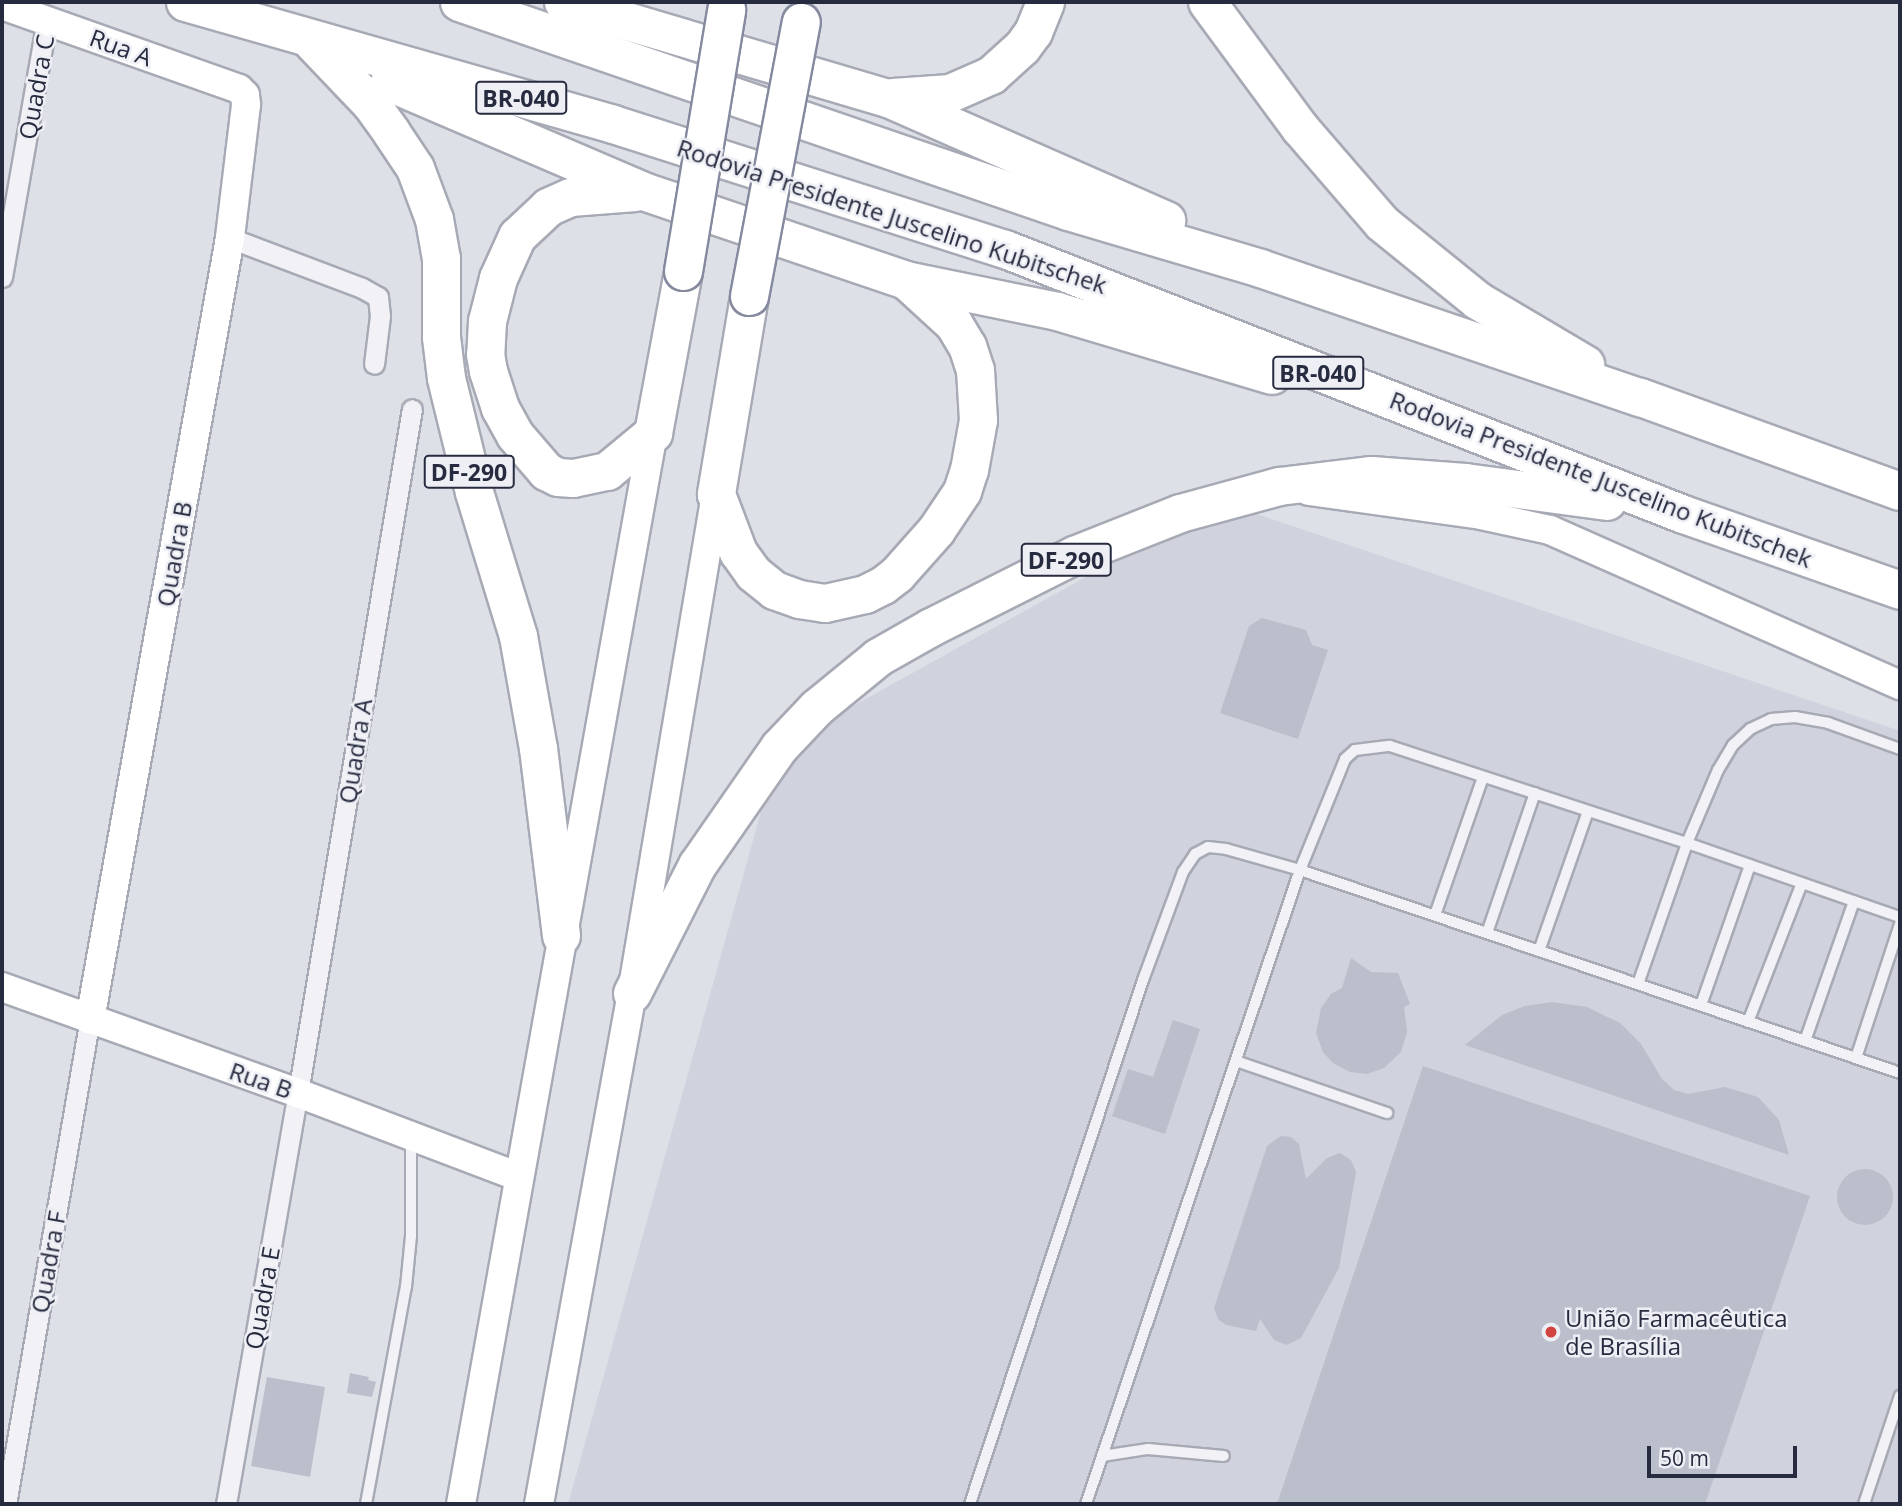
<!DOCTYPE html>
<html>
<head>
<meta charset="utf-8">
<style>
	body { margin:0 }
	#map { position:relative; width:1902px; height:1506px; overflow:hidden; background:#dee0e8; font-family:"Open Sans",sans-serif }
	div>[style] { position:absolute }
	.built>* { inset:0; background:#d0d2dd }
	.building>* { inset:0; background:#bbbecb }
	.round { border-radius:50% }
	.roads { filter:drop-shadow(2px 0 #a7aab5) drop-shadow(-2px 0 #a7aab5) drop-shadow(0 2px #a7aab5) drop-shadow(0 -2px #a7aab5) }
	.lane>* { height:10px; margin:-5px; padding:0 5px; transform-origin:5px; border-radius:5px; background:#f1f1f6 }
	.street>* { height:19px; margin:-9.5px; padding:0 9.5px; transform-origin:9.5px; border-radius:9.5px; background:#f1f1f6 }
	.secondary>* { height:28px; margin:-14px; padding:0 14px; transform-origin:14px; border-radius:14px; background:#fff }
	.highway>* { height:37px; margin:-18.5px; padding:0 18.5px; transform-origin:18.5px; border-radius:18.5px; background:#fff }
	.bridges { filter:drop-shadow(2px 0 #858a9f) drop-shadow(-2px 0 #858a9f) drop-shadow(0 2px #858a9f) drop-shadow(0 -2px #858a9f) }
	.highway-bridge>* { height:37px; margin:-18.5px; padding:0 18.5px; transform-origin:18.5px; border-radius:18.5px; background:#fff }
	.dots>* { width:19px; height:19px; translate:-50% -50%; box-sizing:border-box; border:4px solid #edeff5; border-radius:50% }
	span { translate:-50% -50%; white-space:nowrap; text-align:center; line-height:1.15; -webkit-text-stroke:5px #edeff5; paint-order:stroke }
	.shield-label span { padding:2px 5px; background:#edeff5; border:2px solid; border-radius:5px; -webkit-text-stroke-width:0 }
	.shield-label { font-size:23px; color:#272b3f; font-weight:700 }
	.street-label { font-size:24px; color:#272b3f }
	.poi-label { font-size:24px; color:#272b3f }
	.left { translate:0 -50%; text-align:left }
	.frame { position:absolute; inset:0; border:4px solid #272b3f; pointer-events:none }
	.scale { position:absolute; left:1647px; top:1446px; width:150px; height:32px; box-sizing:border-box; border:4px solid #272b3f; border-top:0; padding-left:9px; font-size:21px; line-height:24px; white-space:nowrap; color:#272b3f; -webkit-text-stroke:5px #edeff5; paint-order:stroke }
</style>
</head>
<body>
<div id="map">
	<div class="built">
		<div style="clip-path:polygon(1221px 502px,1900px 731px,1900px 1504px,568px 1504px,779px 747px)"></div>
	</div>
	<div class="building">
		<div style="clip-path:polygon(1262px 618px,1306px 630px,1312px 645px,1328px 650px,1298px 739px,1220px 713px,1249px 626px)"></div>
		<div style="clip-path:polygon(1351px 958px,1371px 972px,1398px 973px,1410px 1004px,1404px 1007px,1407px 1032px,1401px 1052px,1384px 1068px,1367px 1074px,1350px 1072px,1333px 1063px,1323px 1052px,1316px 1033px,1321px 1008px,1331px 994px,1342px 988px)"></div>
		<div style="clip-path:polygon(1552px 1002px,1587px 1007px,1620px 1023px,1641px 1044px,1662px 1079px,1674px 1090px,1688px 1094px,1725px 1087px,1758px 1097px,1779px 1120px,1789px 1155px,1465px 1045px,1502px 1015px,1525px 1006px)"></div>
		<div style="clip-path:polygon(1173px 1020px,1200px 1029px,1165px 1134px,1112px 1116px,1128px 1069px,1153px 1077px)"></div>
		<div style="clip-path:polygon(1423px 1066px,1810px 1196px,1705px 1504px,1277px 1504px)"></div>
		<div style="clip-path:polygon(1281px 1136px,1291px 1137px,1299px 1144px,1306px 1179px,1327px 1158px,1340px 1153px,1351px 1160px,1356px 1172px,1339px 1268px,1301px 1338px,1287px 1345px,1274px 1340px,1260px 1319px,1256px 1331px,1226px 1325px,1218px 1319px,1214px 1308px,1267px 1146px)"></div>
		<div class="round" style="left:1837px;top:1169px;width:56px;height:56px"></div>
		<div style="clip-path:polygon(350px 1373px,369px 1377px,368px 1380px,376px 1382px,372px 1397px,347px 1393px)"></div>
		<div style="clip-path:polygon(267px 1377px,325px 1387px,310px 1477px,251px 1466px)"></div>
	</div>
	<div class="roads">
		<div class="lane">
			<div style="left:1435px;top:915px;width:146px;rotate:-70.8deg"></div>
			<div style="left:1487px;top:933px;width:148px;rotate:-71.1deg"></div>
			<div style="left:1539px;top:951px;width:148px;rotate:-70.7deg"></div>
			<div style="left:1638px;top:984px;width:149px;rotate:-70.8deg"></div>
			<div style="left:1687px;top:843px;width:79px;rotate:-67deg"></div>
			<div style="left:1718px;top:770px;width:29px;rotate:-59deg"></div>
			<div style="left:1733px;top:745px;width:23px;rotate:-43deg"></div>
			<div style="left:1750px;top:729px;width:23px;rotate:-25deg"></div>
			<div style="left:1771px;top:719px;width:24px;rotate:-5deg"></div>
			<div style="left:1795px;top:717px;width:34px;rotate:10deg"></div>
			<div style="left:1828px;top:723px;width:77px;rotate:19.9deg"></div>
			<div style="left:1701px;top:1005px;width:148px;rotate:-70.7deg"></div>
			<div style="left:1748px;top:1022px;width:149px;rotate:-68.8deg"></div>
			<div style="left:1805px;top:1041px;width:148px;rotate:-70.7deg"></div>
			<div style="left:1856px;top:1058px;width:141px;rotate:-71.8deg"></div>
			<div style="left:1236px;top:1061px;width:160px;rotate:19deg"></div>
			<div style="left:1102px;top:1456px;width:47px;rotate:-8.7deg"></div>
			<div style="left:1148px;top:1449px;width:76px;rotate:5.3deg"></div>
			<div style="left:366px;top:1504px;width:221px;rotate:-79.6deg"></div>
			<div style="left:406px;top:1287px;width:51px;rotate:-84.4deg"></div>
			<div style="left:411px;top:1236px;width:97px;rotate:-90deg"></div>
			<div style="left:970px;top:1504px;width:552px;rotate:-71.73deg"></div>
			<div style="left:1143px;top:980px;width:115px;rotate:-69.7deg"></div>
			<div style="left:1183px;top:872px;width:22px;rotate:-56deg"></div>
			<div style="left:1195px;top:854px;width:15px;rotate:-28deg"></div>
			<div style="left:1208px;top:847px;width:18px;rotate:6deg"></div>
			<div style="left:1226px;top:849px;width:77px;rotate:15.8deg"></div>
			<div style="left:1300px;top:870px;width:633px;rotate:18.69deg"></div>
			<div style="left:1086px;top:1504px;width:669px;rotate:-71.35deg"></div>
			<div style="left:1300px;top:870px;width:120px;rotate:-67.9deg"></div>
			<div style="left:1345px;top:759px;width:13px;rotate:-42deg"></div>
			<div style="left:1355px;top:750px;width:35px;rotate:-7deg"></div>
			<div style="left:1390px;top:746px;width:312px;rotate:18.1deg"></div>
			<div style="left:1687px;top:843px;width:225px;rotate:19.2deg"></div>
			<div style="left:1864px;top:1504px;width:114px;rotate:-71.6deg"></div>
		</div>
		<div class="street">
			<div style="left:230px;top:238px;width:141px;rotate:20.7deg"></div>
			<div style="left:362px;top:288px;width:18px;rotate:29deg"></div>
			<div style="left:378px;top:297px;width:19px;rotate:84deg"></div>
			<div style="left:380px;top:316px;width:48px;rotate:97.1deg"></div>
			<div style="left:2px;top:277px;width:261px;rotate:-80.1deg"></div>
			<div style="left:6px;top:1504px;width:491px;rotate:-80.2deg"></div>
			<div style="left:226px;top:1504px;width:417px;rotate:-80.1deg"></div>
			<div style="left:298px;top:1093px;width:693px;rotate:-80.54deg"></div>
		</div>
		<div class="secondary">
			<div style="left:2px;top:5px;width:251px;rotate:19.5deg"></div>
			<div style="left:239px;top:89px;width:8px;rotate:45deg"></div>
			<div style="left:245px;top:95px;width:10px;rotate:84deg"></div>
			<div style="left:246px;top:105px;width:134px;rotate:96.9deg"></div>
			<div style="left:230px;top:238px;width:794px;rotate:100.15deg"></div>
			<div style="left:1309px;top:491px;width:174px;rotate:7.9deg"></div>
			<div style="left:1481px;top:515px;width:71px;rotate:12.3deg"></div>
			<div style="left:1550px;top:530px;width:383px;rotate:23.9deg"></div>
			<div style="left:2px;top:987px;width:314px;rotate:19.7deg"></div>
			<div style="left:298px;top:1093px;width:236px;rotate:20.8deg"></div>
			<div style="left:461px;top:1504px;width:1088px;rotate:-79.84deg"></div>
			<div style="left:539px;top:1504px;width:519px;rotate:-79.69deg"></div>
			<div style="left:632px;top:993px;width:506px;rotate:-80.44deg"></div>
		</div>
		<div class="highway">
			<div style="left:185px;top:2px;width:445px;rotate:15.9deg"></div>
			<div style="left:613px;top:124px;width:411px;rotate:17.7deg"></div>
			<div style="left:1005px;top:249px;width:728px;rotate:21.35deg"></div>
			<div style="left:1683px;top:514px;width:230px;rotate:19.3deg"></div>
			<div style="left:459px;top:2px;width:644px;rotate:18.94deg"></div>
			<div style="left:1068px;top:211px;width:200px;rotate:16.5deg"></div>
			<div style="left:1260px;top:268px;width:401px;rotate:18.8deg"></div>
			<div style="left:1640px;top:397px;width:276px;rotate:19.9deg"></div>
			<div style="left:563px;top:2px;width:339px;rotate:16.5deg"></div>
			<div style="left:888px;top:98px;width:304px;rotate:23.7deg"></div>
			<div style="left:1207px;top:2px;width:157px;rotate:53.6deg"></div>
			<div style="left:1300px;top:128px;width:125px;rotate:49.2deg"></div>
			<div style="left:1382px;top:223px;width:122px;rotate:39deg"></div>
			<div style="left:1477px;top:300px;width:126px;rotate:30.7deg"></div>
			<div style="left:312px;top:42px;width:86px;rotate:46.4deg"></div>
			<div style="left:371px;top:104px;width:34px;rotate:54deg"></div>
			<div style="left:391px;top:132px;width:43px;rotate:56.3deg"></div>
			<div style="left:415px;top:168px;width:54px;rotate:69.6deg"></div>
			<div style="left:434px;top:219px;width:40px;rotate:80deg"></div>
			<div style="left:441px;top:258px;width:79px;rotate:90deg"></div>
			<div style="left:441px;top:337px;width:41px;rotate:83deg"></div>
			<div style="left:446px;top:378px;width:117px;rotate:76.2deg"></div>
			<div style="left:474px;top:492px;width:151px;rotate:73deg"></div>
			<div style="left:518px;top:636px;width:114px;rotate:79.9deg"></div>
			<div style="left:538px;top:748px;width:189px;rotate:83deg"></div>
			<div style="left:389px;top:82px;width:276px;rotate:23.2deg"></div>
			<div style="left:643px;top:191px;width:278px;rotate:18.7deg"></div>
			<div style="left:906px;top:280px;width:154px;rotate:11.6deg"></div>
			<div style="left:1057px;top:311px;width:224px;rotate:16.6deg"></div>
			<div style="left:893px;top:97px;width:57px;rotate:-4deg"></div>
			<div style="left:950px;top:93px;width:45px;rotate:-23.7deg"></div>
			<div style="left:991px;top:75px;width:42px;rotate:-42.1deg"></div>
			<div style="left:1022px;top:47px;width:19px;rotate:-54deg"></div>
			<div style="left:1033px;top:32px;width:32px;rotate:-68deg"></div>
			<div style="left:635px;top:192px;width:65px;rotate:175.6deg"></div>
			<div style="left:570px;top:197px;width:24px;rotate:156deg"></div>
			<div style="left:548px;top:207px;width:42px;rotate:136.9deg"></div>
			<div style="left:517px;top:236px;width:46px;rotate:114.3deg"></div>
			<div style="left:498px;top:278px;width:44px;rotate:104.3deg"></div>
			<div style="left:487px;top:321px;width:33px;rotate:93deg"></div>
			<div style="left:485px;top:354px;width:17px;rotate:80deg"></div>
			<div style="left:488px;top:371px;width:39px;rotate:72deg"></div>
			<div style="left:500px;top:408px;width:31px;rotate:61deg"></div>
			<div style="left:515px;top:435px;width:48px;rotate:49.3deg"></div>
			<div style="left:546px;top:471px;width:13px;rotate:27deg"></div>
			<div style="left:558px;top:477px;width:15px;rotate:4deg"></div>
			<div style="left:573px;top:478px;width:35px;rotate:-12deg"></div>
			<div style="left:607px;top:471px;width:60px;rotate:-39.6deg"></div>
			<div style="left:653px;top:433px;width:165px;rotate:-79.5deg"></div>
			<div style="left:749px;top:296px;width:201px;rotate:99.5deg"></div>
			<div style="left:716px;top:494px;width:62px;rotate:69.2deg"></div>
			<div style="left:738px;top:552px;width:26px;rotate:54deg"></div>
			<div style="left:753px;top:573px;width:27px;rotate:39deg"></div>
			<div style="left:774px;top:590px;width:27px;rotate:20deg"></div>
			<div style="left:799px;top:599px;width:26px;rotate:9deg"></div>
			<div style="left:825px;top:603px;width:41px;rotate:-12.7deg"></div>
			<div style="left:865px;top:594px;width:20px;rotate:-27deg"></div>
			<div style="left:883px;top:585px;width:18px;rotate:-38deg"></div>
			<div style="left:897px;top:574px;width:59px;rotate:-48.4deg"></div>
			<div style="left:936px;top:530px;width:47px;rotate:-56.3deg"></div>
			<div style="left:962px;top:491px;width:22px;rotate:-72deg"></div>
			<div style="left:969px;top:470px;width:51px;rotate:-79.8deg"></div>
			<div style="left:978px;top:420px;width:50px;rotate:-93.4deg"></div>
			<div style="left:975px;top:370px;width:25px;rotate:-108deg"></div>
			<div style="left:967px;top:346px;width:26px;rotate:-121deg"></div>
			<div style="left:954px;top:324px;width:64px;rotate:-137.5deg"></div>
			<div style="left:632px;top:993px;width:144px;rotate:-63.1deg"></div>
			<div style="left:697px;top:865px;width:144px;rotate:-55.2deg"></div>
			<div style="left:779px;top:747px;width:55px;rotate:-46.5deg"></div>
			<div style="left:817px;top:707px;width:79px;rotate:-39.3deg"></div>
			<div style="left:878px;top:657px;width:61px;rotate:-29.5deg"></div>
			<div style="left:931px;top:627px;width:160px;rotate:-26.7deg"></div>
			<div style="left:1074px;top:555px;width:114px;rotate:-21.6deg"></div>
			<div style="left:1180px;top:513px;width:103px;rotate:-15.3deg"></div>
			<div style="left:1279px;top:486px;width:93px;rotate:-6.8deg"></div>
			<div style="left:1371px;top:475px;width:94px;rotate:4.3deg"></div>
			<div style="left:1465px;top:482px;width:143px;rotate:7.6deg"></div>
		</div>
	</div>
	<div class="bridges">
		<div class="highway-bridge">
			<div style="left:683px;top:271px;width:265px;rotate:-80.6deg"></div>
			<div style="left:749px;top:296px;width:279px;rotate:-79.3deg"></div>
		</div>
	</div>
	<div class="dots">
		<div style="left:1551px;top:1332px;background:#d1443f"></div>
	</div>
	<div class="shield-label">
		<span style="left:521px;top:98px">BR-040</span>
		<span style="left:1318px;top:373px">BR-040</span>
		<span style="left:469px;top:472px">DF-290</span>
		<span style="left:1066px;top:560px">DF-290</span>
	</div>
	<div class="street-label">
		<span style="left:121px;top:47px;rotate:20deg">Rua A</span>
		<span style="left:36px;top:87px;rotate:-80deg">Quadra C</span>
		<span style="left:892px;top:216px;rotate:18deg">Rodovia Presidente Juscelino Kubitschek</span>
		<span style="left:1601px;top:479px;rotate:21deg">Rodovia Presidente Juscelino Kubitschek</span>
		<span style="left:174px;top:554px;rotate:-80deg">Quadra B</span>
		<span style="left:355px;top:751px;rotate:-81deg">Quadra A</span>
		<span style="left:261px;top:1080px;rotate:19deg">Rua B</span>
		<span style="left:48px;top:1262px;rotate:-80deg">Quadra F</span>
		<span style="left:262px;top:1298px;rotate:-80deg">Quadra E</span>
	</div>
	<div class="poi-label">
		<span class="left" style="left:1565px;top:1332px">União Farmacêutica<br>de Brasília</span>
	</div>
	<div class="frame"></div>
	<div class="scale">50 m</div>
</div>
</body>
</html>
